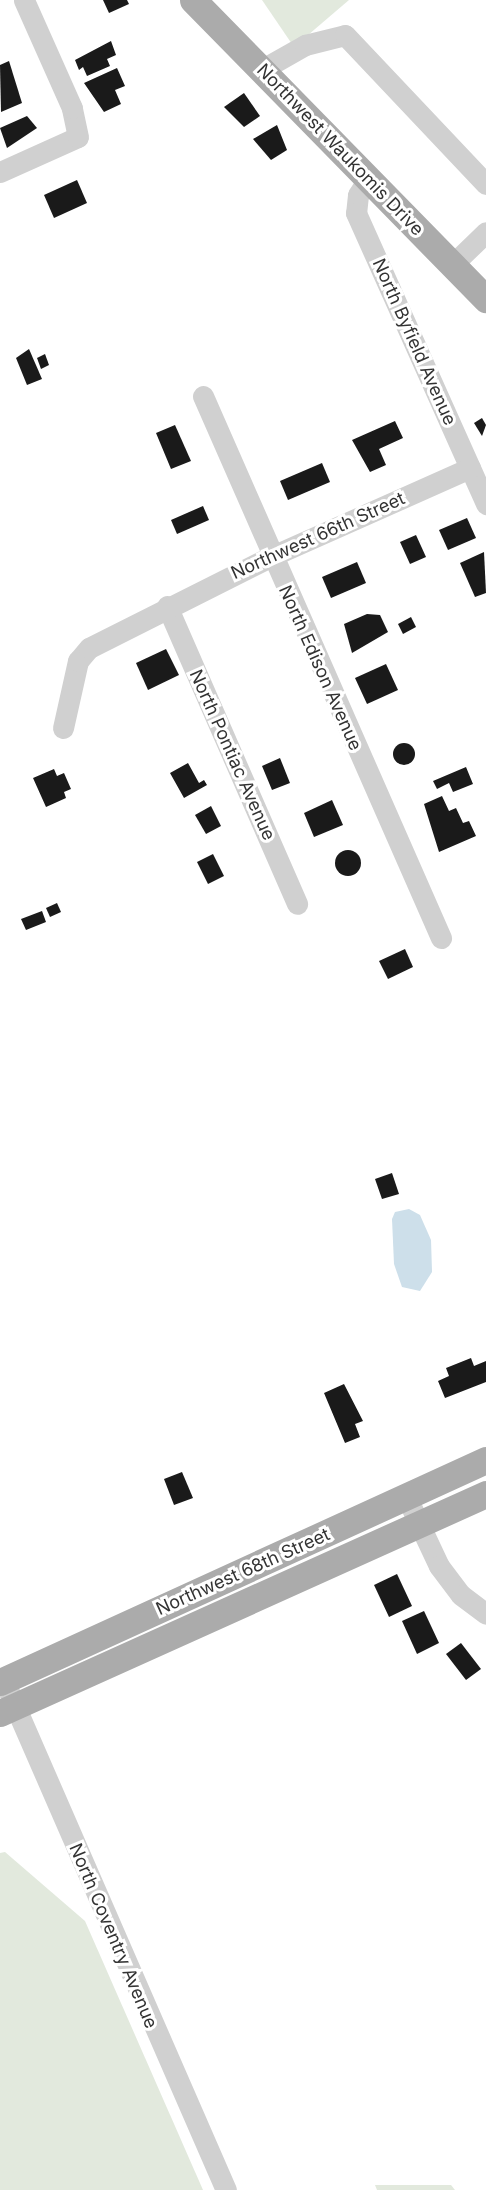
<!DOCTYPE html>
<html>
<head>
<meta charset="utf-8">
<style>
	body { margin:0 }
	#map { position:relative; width:486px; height:2190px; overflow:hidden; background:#fff; font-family:Inter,sans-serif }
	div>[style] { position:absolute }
	.green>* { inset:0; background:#e2e9dd }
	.water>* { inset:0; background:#cddfea }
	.building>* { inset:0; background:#1a1a1a }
	.round { border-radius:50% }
	.minor>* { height:21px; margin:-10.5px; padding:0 10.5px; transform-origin:10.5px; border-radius:10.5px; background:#d0d0d0 }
	.major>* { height:27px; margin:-13.5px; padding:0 13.5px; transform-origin:13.5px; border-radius:13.5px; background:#ababab }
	span { translate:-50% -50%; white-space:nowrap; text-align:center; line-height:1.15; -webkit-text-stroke:6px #fff; paint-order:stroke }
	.street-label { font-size:18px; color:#333 }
</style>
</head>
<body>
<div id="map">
	<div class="green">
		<div style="clip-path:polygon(262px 0,349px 0,294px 47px)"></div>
		<div style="clip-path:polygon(5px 1852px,85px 1921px,203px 2190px,0 2190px,0 1853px)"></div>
		<div style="clip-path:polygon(375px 2185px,451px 2185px,455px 2190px,377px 2190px)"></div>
	</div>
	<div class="water">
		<div style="clip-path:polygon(409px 1209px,420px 1215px,431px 1240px,432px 1272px,420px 1291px,402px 1287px,394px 1264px,392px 1219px,395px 1212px)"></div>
	</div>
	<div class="building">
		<div style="clip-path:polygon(103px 0,127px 0,129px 4px,109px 13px)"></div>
		<div style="clip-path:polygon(111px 41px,116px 55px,107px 59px,110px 66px,87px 76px,83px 67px,79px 70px,75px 60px)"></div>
		<div style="clip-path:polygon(9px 61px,22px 103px,1px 112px,0 65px)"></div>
		<div style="clip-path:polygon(117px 68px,125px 86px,115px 90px,121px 104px,104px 112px,84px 83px)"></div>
		<div style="clip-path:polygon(244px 93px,260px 116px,244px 127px,224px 107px)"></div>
		<div style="clip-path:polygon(27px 116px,37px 128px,7px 148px,0 128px)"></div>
		<div style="clip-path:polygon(277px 125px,287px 150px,271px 160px,253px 139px)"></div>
		<div style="clip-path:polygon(77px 180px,87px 203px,54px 218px,44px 195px)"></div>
		<div style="clip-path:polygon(29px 349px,42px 379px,27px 385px,16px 358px)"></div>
		<div style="clip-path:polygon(45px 354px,49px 365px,41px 369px,37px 358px)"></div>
		<div style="clip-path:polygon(482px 418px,486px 425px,482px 436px,474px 423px)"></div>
		<div style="clip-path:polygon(395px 421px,403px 438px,379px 449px,386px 465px,370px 472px,352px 440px)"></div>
		<div style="clip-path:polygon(175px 425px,191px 461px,171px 469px,156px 433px)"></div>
		<div style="clip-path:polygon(322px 463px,330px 482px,288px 500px,280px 481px)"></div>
		<div style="clip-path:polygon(203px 506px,209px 520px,177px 534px,171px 520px)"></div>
		<div style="clip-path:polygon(467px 518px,476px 538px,448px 550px,439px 530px)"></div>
		<div style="clip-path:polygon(416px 535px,426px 557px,410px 564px,400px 542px)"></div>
		<div style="clip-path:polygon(484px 552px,486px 593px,475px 597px,460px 563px)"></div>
		<div style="clip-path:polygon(357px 562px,366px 583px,331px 598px,322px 577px)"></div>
		<div style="clip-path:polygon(367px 614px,380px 615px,388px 632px,352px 653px,344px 624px)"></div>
		<div style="clip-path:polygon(411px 617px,416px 627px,403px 634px,398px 624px)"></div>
		<div style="clip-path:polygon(166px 649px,179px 675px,148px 690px,136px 663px)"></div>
		<div style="clip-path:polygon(386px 664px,398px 690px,367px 704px,355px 678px)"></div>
		<div class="round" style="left:393px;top:743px;width:22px;height:22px"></div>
		<div style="clip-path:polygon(280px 758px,290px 783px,272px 790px,262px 766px)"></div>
		<div style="clip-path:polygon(188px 763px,199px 783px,204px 780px,207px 785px,184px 798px,170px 773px)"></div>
		<div style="clip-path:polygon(466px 767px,473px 784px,453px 792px,449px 783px,437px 789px,433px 781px)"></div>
		<div style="clip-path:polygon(54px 769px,57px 776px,64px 773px,71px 789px,64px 792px,66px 798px,46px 807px,33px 778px)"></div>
		<div style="clip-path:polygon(442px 796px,449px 811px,456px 808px,463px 823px,469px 821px,476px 836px,439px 852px,424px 804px)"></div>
		<div style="clip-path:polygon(332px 800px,343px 825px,314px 837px,304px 813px)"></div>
		<div style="clip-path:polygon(211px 806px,221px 826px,206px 834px,195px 815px)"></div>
		<div class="round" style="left:335px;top:850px;width:26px;height:26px"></div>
		<div style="clip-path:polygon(213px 854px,224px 876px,208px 884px,197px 862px)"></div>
		<div style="clip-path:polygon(57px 903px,61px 912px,50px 917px,46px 908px)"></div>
		<div style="clip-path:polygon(42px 911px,46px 922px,26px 930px,21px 919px)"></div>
		<div style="clip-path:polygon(405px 949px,413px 967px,388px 979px,379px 961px)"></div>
		<div style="clip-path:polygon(392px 1173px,399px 1194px,382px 1199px,375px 1179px)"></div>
		<div style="clip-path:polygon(471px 1358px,474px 1366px,486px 1361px,486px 1382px,445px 1398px,438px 1381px,449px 1376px,446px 1368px)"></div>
		<div style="clip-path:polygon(344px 1384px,363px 1421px,355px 1424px,360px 1437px,345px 1443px,324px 1393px)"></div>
		<div style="clip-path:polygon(182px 1472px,193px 1498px,174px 1505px,164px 1479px)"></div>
		<div style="clip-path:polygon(397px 1574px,412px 1606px,389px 1617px,374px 1585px)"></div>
		<div style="clip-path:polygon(424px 1611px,439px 1643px,417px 1654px,402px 1621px)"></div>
		<div style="clip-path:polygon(461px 1643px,481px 1669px,466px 1680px,446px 1654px)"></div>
	</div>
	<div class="minor">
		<div style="left:261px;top:70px;width:51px;rotate:-29.6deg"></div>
		<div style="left:305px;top:45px;width:41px;rotate:-14deg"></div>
		<div style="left:345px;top:35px;width:205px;rotate:46.6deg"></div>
		<div style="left:0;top:172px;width:85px;rotate:-24.2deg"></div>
		<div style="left:78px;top:137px;width:30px;rotate:-102deg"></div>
		<div style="left:72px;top:108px;width:118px;rotate:-114deg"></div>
		<div style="left:368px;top:179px;width:19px;rotate:122deg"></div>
		<div style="left:358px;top:195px;width:18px;rotate:96deg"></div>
		<div style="left:356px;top:213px;width:319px;rotate:65.9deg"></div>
		<div style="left:452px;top:265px;width:47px;rotate:-44.1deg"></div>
		<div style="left:203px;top:396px;width:592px;rotate:66.29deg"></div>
		<div style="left:167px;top:606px;width:325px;rotate:66.4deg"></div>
		<div style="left:63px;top:728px;width:69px;rotate:-77.4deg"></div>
		<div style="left:78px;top:661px;width:17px;rotate:-50deg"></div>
		<div style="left:89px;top:648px;width:203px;rotate:-26.7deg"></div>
		<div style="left:270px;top:557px;width:219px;rotate:-24deg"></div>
		<div style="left:407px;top:1498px;width:75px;rotate:64.8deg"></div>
		<div style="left:439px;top:1566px;width:36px;rotate:53deg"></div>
		<div style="left:461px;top:1595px;width:31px;rotate:37deg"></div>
		<div style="left:9px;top:1692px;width:543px;rotate:66.46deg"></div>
	</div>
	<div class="major">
		<div style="left:193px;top:0;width:419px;rotate:45.6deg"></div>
		<div style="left:0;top:1682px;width:534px;rotate:-24.55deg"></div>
		<div style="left:0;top:1713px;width:533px;rotate:-24.26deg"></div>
	</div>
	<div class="street-label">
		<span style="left:340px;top:150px;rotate:46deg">Northwest Waukomis Drive</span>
		<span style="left:414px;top:342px;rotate:66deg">North Byfield Avenue</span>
		<span style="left:318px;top:536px;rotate:-24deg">Northwest 66th Street</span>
		<span style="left:320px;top:668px;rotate:66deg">North Edison Avenue</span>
		<span style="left:232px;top:755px;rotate:66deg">North Pontiac Avenue</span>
		<span style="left:243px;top:1572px;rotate:-24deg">Northwest 68th Street</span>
		<span style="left:113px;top:1936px;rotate:67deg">North Coventry Avenue</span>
	</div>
</div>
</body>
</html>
